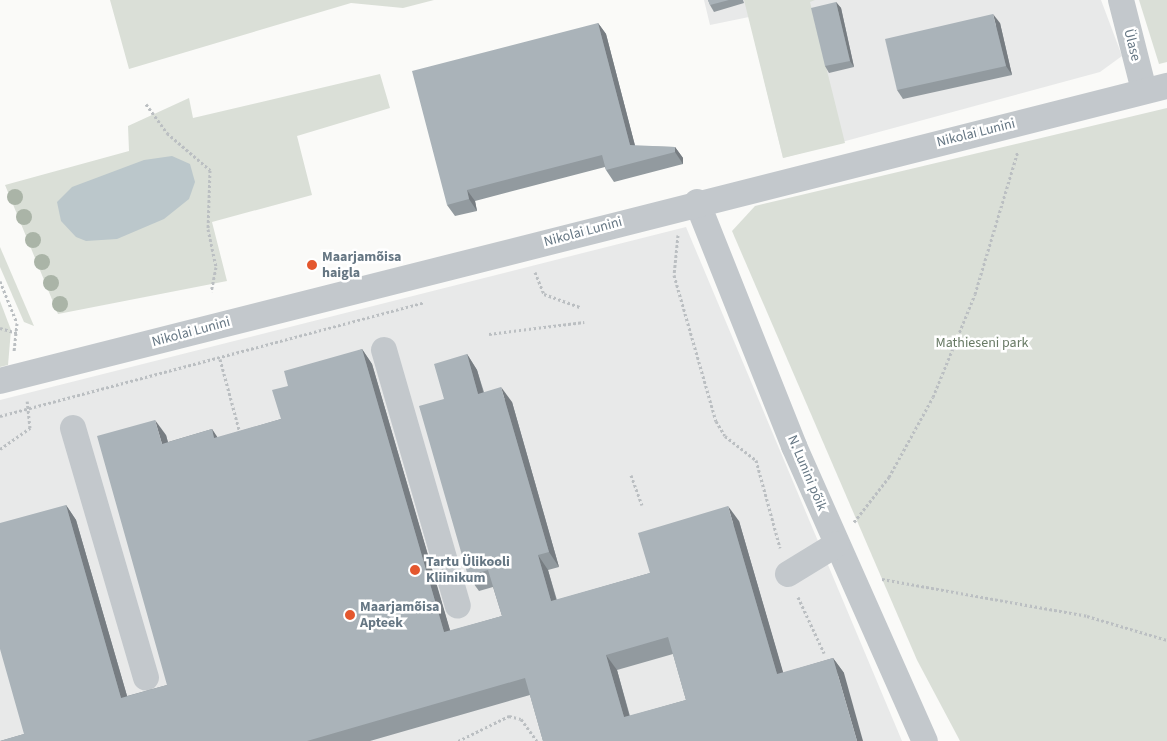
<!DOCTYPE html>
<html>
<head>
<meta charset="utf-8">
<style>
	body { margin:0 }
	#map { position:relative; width:1167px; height:741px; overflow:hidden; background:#fafaf8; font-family:"Source Sans 3",sans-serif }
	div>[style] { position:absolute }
	.built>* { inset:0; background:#e8e9e9 }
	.green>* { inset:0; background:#dadfd7 }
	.water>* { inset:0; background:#bbc7cb }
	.path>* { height:3px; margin-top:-1.5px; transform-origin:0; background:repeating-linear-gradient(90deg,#bbbfc2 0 2.5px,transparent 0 5px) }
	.minor>* { height:26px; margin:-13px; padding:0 13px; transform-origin:13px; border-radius:13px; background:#c3c8cc }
	.trees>* { width:16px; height:16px; margin:-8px; border-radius:50%; background:#aab4a7 }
	.wall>* { inset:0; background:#929a9f }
	.shaded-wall>* { inset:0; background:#777d82 }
	.building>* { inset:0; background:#aab3b9 }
	.dots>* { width:14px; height:14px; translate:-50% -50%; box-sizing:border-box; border:2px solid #fff; border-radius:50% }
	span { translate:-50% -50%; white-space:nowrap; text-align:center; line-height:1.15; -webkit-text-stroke:5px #fff; paint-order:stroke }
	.street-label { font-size:14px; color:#657683 }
	.poi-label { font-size:14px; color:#657683; font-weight:700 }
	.left { translate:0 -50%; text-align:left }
	.park-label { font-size:14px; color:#687a64 }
</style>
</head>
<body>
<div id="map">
	<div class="built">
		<div style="clip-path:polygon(704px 0,1101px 0,1122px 56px,1100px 72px,783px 158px,749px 17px,710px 25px)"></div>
		<div style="clip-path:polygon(686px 227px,902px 741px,0 741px,0 400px)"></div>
	</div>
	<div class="green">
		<div style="clip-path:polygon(110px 0,434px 0,403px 8px,351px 3px,129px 69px)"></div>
		<div style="clip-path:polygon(744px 0,815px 0,810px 2px,845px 143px,783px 158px)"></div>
		<div style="clip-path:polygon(1139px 0,1167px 0,1167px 62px,1159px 64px)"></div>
		<div style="clip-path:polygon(380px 74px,390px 108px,297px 136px,312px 195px,212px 222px,227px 281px,58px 314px,5px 185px,129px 151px,128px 126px,189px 98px,193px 118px)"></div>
		<div style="clip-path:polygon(1167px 108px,1167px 741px,960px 741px,917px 660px,732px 231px,755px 206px)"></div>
		<div style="clip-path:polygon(0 247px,34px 326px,24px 322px,0 267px)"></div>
		<div style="clip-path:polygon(0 301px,11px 330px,8px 365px,0 367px)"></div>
	</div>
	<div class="water">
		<div style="clip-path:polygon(172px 156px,190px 164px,195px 182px,189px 199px,164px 219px,117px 239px,86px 241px,76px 237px,61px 221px,57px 202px,72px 187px,144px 160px)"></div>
	</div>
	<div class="path">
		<div style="left:146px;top:104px;width:36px;rotate:54deg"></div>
		<div style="left:167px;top:133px;width:57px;rotate:40.7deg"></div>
		<div style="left:210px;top:170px;width:59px;rotate:91.9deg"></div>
		<div style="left:208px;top:229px;width:39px;rotate:78deg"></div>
		<div style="left:216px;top:267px;width:25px;rotate:101deg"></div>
		<div style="left:678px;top:235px;width:40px;rotate:95.7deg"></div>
		<div style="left:674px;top:275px;width:152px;rotate:74deg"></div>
		<div style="left:716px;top:421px;width:17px;rotate:59deg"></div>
		<div style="left:725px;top:436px;width:39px;rotate:38deg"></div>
		<div style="left:756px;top:460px;width:91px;rotate:74.7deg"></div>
		<div style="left:535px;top:272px;width:24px;rotate:68deg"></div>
		<div style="left:544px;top:294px;width:38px;rotate:20deg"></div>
		<div style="left:0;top:281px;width:45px;rotate:68deg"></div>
		<div style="left:17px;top:323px;width:29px;rotate:96deg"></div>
		<div style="left:0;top:328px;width:19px;rotate:16deg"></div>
		<div style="left:489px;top:334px;width:96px;rotate:-7.2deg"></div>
		<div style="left:220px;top:359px;width:77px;rotate:74.9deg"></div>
		<div style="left:0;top:416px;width:439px;rotate:-15deg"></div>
		<div style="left:0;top:449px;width:37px;rotate:-35deg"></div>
		<div style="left:30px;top:428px;width:27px;rotate:-96deg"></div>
		<div style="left:631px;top:475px;width:32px;rotate:70deg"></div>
		<div style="left:854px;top:522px;width:57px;rotate:-52.1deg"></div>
		<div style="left:889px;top:477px;width:91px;rotate:-61.2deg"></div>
		<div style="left:933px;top:397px;width:111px;rotate:-67.8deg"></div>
		<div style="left:975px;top:294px;width:149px;rotate:-73.3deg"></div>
		<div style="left:882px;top:579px;width:208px;rotate:10.2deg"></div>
		<div style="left:1087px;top:616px;width:84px;rotate:16.7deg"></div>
		<div style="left:798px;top:597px;width:62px;rotate:65.1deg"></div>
		<div style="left:458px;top:741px;width:57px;rotate:-26.1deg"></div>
		<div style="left:509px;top:716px;width:12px;rotate:14deg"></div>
		<div style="left:521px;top:719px;width:27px;rotate:54deg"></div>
	</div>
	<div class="minor">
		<div style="left:1121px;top:0;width:93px;rotate:75.7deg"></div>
		<div style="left:697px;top:202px;width:263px;rotate:68.3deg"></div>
		<div style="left:794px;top:446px;width:323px;rotate:66.1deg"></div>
		<div style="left:384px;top:350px;width:266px;rotate:73.9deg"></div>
		<div style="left:0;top:381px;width:1204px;rotate:-14.19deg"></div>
		<div style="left:73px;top:428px;width:260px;rotate:73.7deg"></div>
		<div style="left:788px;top:574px;width:57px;rotate:-31.5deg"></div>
	</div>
	<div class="trees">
		<div style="left:15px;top:197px"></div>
		<div style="left:24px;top:217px"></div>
		<div style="left:33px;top:240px"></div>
		<div style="left:42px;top:262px"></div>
		<div style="left:51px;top:283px"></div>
		<div style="left:60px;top:304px"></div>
	</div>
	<div class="wall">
		<div style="clip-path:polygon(708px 0,743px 0,744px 3px,714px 12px,710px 5px)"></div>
		<div style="clip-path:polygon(836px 2px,841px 8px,854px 67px,829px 73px,825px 66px)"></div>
		<div style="clip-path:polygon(598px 23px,606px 34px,635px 146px,675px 147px,683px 158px,683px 164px,614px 182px,606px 170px,605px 167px,475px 201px,477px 211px,455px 216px,447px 205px)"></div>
		<div style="clip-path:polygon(1000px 23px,1012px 75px,903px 99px,897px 90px)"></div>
		<div style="clip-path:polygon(evenodd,362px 349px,372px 364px,450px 631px,502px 616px,493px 587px,479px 591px,468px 576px,444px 399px,467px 354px,477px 370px,484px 392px,512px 402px,559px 567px,548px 570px,557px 600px,650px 573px,739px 521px,783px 673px,833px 658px,844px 673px,543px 741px,530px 695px,370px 741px,0 741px,24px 734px,66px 505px,76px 520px,127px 696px,167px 685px,166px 435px,168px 442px,212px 429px,217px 438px,281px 419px,288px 386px,362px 349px,673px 654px,686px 700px,630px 716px,617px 670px,673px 654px)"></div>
	</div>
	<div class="shaded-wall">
		<div style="clip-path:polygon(836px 2px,841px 8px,854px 67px,850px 61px)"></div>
		<div style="clip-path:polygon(993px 14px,1000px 23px,1012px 75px,1006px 66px)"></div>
		<div style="clip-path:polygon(598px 23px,606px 34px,638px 157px,630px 145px)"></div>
		<div style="clip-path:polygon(675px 147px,683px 158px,683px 164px,675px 152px)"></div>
		<div style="clip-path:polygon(467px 190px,475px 201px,477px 211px,469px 199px)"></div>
		<div style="clip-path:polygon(362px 349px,372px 364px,455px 647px,444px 632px)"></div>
		<div style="clip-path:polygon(467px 354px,477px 370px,488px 409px,478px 394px)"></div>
		<div style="clip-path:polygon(501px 387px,512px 402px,559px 567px,549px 552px)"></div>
		<div style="clip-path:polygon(155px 420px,166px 435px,172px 459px,162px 444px)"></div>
		<div style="clip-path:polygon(212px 429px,222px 444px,214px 438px)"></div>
		<div style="clip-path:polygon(66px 505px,76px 520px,132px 713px,121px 698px)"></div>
		<div style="clip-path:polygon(728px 506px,739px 521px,788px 689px,777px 674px)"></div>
		<div style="clip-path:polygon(538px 555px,548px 570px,561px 617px,551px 601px)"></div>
		<div style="clip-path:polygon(606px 655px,617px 670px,634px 733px,624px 717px)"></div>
		<div style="clip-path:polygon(833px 658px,844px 673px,863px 741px,857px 741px)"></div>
	</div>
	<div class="building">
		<div style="clip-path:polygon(708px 0,729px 0,710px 5px)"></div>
		<div style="clip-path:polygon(836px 2px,850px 61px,825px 66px,811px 8px)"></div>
		<div style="clip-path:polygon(993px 14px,1006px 66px,897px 90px,885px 39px)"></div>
		<div style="clip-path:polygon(598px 23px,630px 145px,675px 147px,675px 152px,606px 170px,602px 155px,467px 190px,469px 199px,447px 205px,412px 71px)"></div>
		<div style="clip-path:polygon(evenodd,362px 349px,444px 632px,502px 616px,488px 570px,468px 576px,419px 406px,444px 399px,434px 364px,467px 354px,478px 394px,501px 387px,549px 552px,538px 555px,551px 601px,650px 573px,638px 533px,728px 506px,777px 674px,833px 658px,857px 741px,543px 741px,525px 678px,307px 741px,0 741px,24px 734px,0 649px,0 523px,66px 505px,121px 698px,167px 685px,97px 436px,155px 420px,162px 444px,212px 429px,214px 438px,281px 419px,272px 390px,288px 386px,284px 371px,362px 349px,668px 637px,686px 700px,624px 717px,606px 655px,668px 637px)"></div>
	</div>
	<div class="dots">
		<div style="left:312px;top:265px;background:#e4572e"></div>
		<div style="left:415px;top:570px;background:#e4572e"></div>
		<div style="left:350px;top:615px;background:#e4572e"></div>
	</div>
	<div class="street-label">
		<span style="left:1132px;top:45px;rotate:76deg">Ülase</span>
		<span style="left:976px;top:133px;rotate:-14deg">Nikolai Lunini</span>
		<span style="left:583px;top:232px;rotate:-15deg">Nikolai Lunini</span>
		<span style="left:191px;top:332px;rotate:-15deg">Nikolai Lunini</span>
		<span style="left:807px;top:473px;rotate:67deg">N. Lunini põik</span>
	</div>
	<div class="poi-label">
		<span class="left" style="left:322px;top:265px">Maarjamõisa<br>haigla</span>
		<span class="left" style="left:426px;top:570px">Tartu Ülikooli<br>Kliinikum</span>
		<span class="left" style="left:360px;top:615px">Maarjamõisa<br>Apteek</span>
	</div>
	<div class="park-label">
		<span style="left:982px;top:343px">Mathieseni park</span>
	</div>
</div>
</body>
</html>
